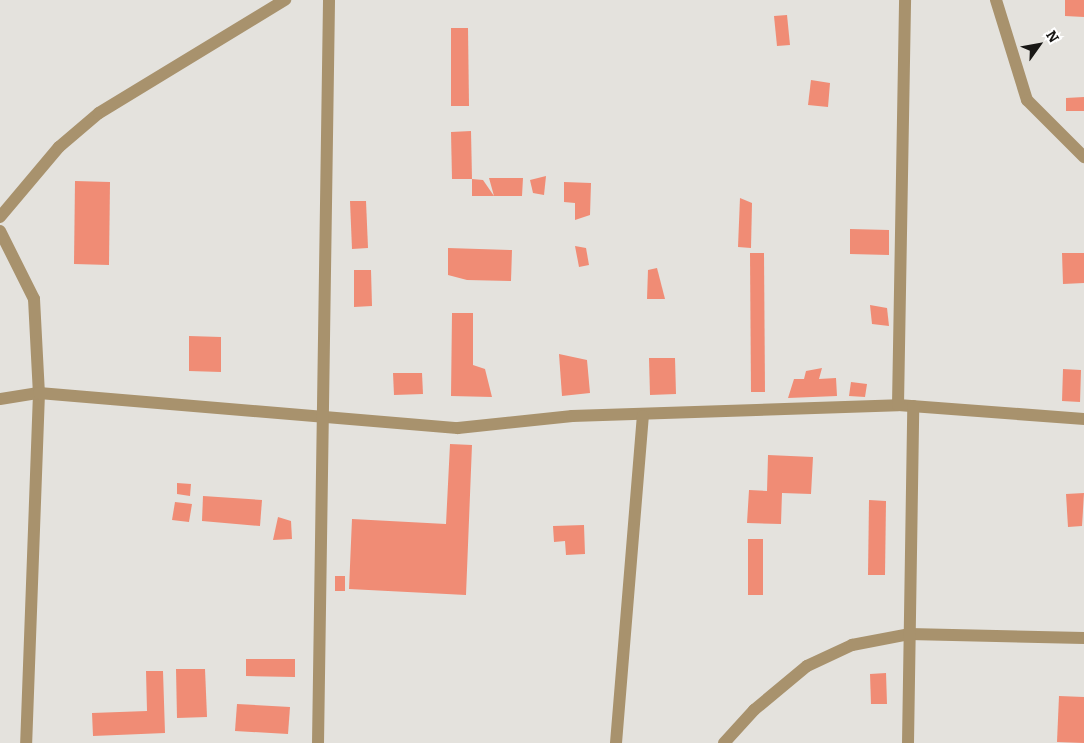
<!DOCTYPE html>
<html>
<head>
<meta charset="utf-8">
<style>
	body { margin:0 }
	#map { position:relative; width:1084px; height:743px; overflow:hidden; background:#e4e2dd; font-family:Bitter,serif }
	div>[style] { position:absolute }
	.building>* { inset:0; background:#f08c75 }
	.minor>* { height:12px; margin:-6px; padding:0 6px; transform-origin:6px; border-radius:6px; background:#a8926d }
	span { translate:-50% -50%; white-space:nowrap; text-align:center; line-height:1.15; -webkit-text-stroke:5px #fff; paint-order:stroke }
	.north { position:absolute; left:1014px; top:20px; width:50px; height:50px; -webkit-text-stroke:4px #fff; paint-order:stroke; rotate:58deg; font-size:14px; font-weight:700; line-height:20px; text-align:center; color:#181715 }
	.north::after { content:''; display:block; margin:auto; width:18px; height:22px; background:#181715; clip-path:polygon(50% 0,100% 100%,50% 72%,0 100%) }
</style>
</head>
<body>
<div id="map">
	<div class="building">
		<div style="clip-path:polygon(1065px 0,1084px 0,1084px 17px,1065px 16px)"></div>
		<div style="clip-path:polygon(787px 15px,790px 45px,777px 46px,774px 16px)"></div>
		<div style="clip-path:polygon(451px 28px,468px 28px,469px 106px,451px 106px)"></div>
		<div style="clip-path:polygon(811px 80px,830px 83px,828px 107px,808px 105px)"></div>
		<div style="clip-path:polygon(1084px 97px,1084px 111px,1066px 111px,1066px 98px)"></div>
		<div style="clip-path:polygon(471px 131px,472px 179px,452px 179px,451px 132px)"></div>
		<div style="clip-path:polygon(546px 176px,544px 195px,533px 193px,530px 180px)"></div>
		<div style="clip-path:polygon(489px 178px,523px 178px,522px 196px,472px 196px,472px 179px,483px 180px,494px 196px)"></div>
		<div style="clip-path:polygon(75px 181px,110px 182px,109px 265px,74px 264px)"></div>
		<div style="clip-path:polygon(564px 182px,591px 183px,590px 215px,575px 220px,575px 203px,564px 202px)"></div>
		<div style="clip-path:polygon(740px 198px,752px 203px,751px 248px,738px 247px)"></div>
		<div style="clip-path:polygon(350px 201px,366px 201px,368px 248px,352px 249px)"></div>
		<div style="clip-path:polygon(850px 229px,889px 230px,889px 255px,850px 254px)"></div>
		<div style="clip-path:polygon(575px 246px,586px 248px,589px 265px,579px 267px)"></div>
		<div style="clip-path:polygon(448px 248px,512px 250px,511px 281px,467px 280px,448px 275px)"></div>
		<div style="clip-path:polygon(750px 253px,764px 253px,765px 392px,751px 392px)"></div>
		<div style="clip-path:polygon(1062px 253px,1084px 253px,1084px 283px,1063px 284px)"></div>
		<div style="clip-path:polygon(657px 268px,665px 299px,647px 299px,648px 270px)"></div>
		<div style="clip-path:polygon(354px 270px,371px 270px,372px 306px,354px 307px)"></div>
		<div style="clip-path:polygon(870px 305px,887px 308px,889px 326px,872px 324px)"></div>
		<div style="clip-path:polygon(452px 313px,473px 313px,473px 365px,485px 369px,492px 397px,451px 396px)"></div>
		<div style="clip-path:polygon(189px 336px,221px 337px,221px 372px,189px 371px)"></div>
		<div style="clip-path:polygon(559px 354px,587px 360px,590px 393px,562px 396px)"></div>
		<div style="clip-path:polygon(649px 358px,675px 358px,676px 394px,650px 395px)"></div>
		<div style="clip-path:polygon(822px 368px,819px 379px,836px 378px,837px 396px,788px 398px,794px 379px,804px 379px,806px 371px)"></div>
		<div style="clip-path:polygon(1063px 369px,1081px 370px,1080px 402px,1062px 401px)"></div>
		<div style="clip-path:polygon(393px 373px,422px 373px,423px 394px,394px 395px)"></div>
		<div style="clip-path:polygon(851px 382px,867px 384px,865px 397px,849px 396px)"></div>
		<div style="clip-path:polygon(450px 444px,472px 445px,466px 595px,349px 589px,352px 519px,446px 524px)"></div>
		<div style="clip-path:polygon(768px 455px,813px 457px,811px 494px,782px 493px,781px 524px,747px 523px,749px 490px,767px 491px)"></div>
		<div style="clip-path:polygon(177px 483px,191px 484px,190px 496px,177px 494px)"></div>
		<div style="clip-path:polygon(1084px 493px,1082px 526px,1068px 527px,1066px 494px)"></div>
		<div style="clip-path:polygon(203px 496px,262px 500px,260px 526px,202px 521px)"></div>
		<div style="clip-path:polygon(869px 500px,886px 501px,885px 575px,868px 575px)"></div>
		<div style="clip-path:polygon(175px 502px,192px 504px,189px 522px,172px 520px)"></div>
		<div style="clip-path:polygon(278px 517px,291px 521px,292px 539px,273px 540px)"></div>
		<div style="clip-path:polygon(584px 525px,585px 554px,566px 555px,565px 541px,554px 542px,553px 526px)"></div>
		<div style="clip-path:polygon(748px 539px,763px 539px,763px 595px,748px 595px)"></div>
		<div style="clip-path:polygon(335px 576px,345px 576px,345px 591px,335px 591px)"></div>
		<div style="clip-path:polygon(246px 659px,295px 659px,295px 677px,246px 676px)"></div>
		<div style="clip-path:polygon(176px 669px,205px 669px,207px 717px,177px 718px)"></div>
		<div style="clip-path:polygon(146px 671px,163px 671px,165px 733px,93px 736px,92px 713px,147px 711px)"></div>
		<div style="clip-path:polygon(886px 673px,887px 704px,871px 704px,870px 674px)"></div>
		<div style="clip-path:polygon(1059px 696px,1084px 697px,1084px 743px,1057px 742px)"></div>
		<div style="clip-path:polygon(237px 704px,290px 707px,288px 734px,235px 731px)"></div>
	</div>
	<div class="minor">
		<div style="left:996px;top:0;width:105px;rotate:72.8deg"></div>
		<div style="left:1027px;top:100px;width:81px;rotate:45deg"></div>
		<div style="left:0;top:217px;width:92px;rotate:-49.9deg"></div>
		<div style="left:59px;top:147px;width:52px;rotate:-40.4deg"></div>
		<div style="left:99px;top:113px;width:218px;rotate:-31.3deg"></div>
		<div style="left:0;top:231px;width:76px;rotate:63.4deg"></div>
		<div style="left:34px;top:299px;width:94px;rotate:87deg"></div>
		<div style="left:39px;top:393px;width:350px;rotate:92.1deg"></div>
		<div style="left:0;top:399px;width:39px;rotate:-9deg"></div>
		<div style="left:39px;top:393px;width:420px;rotate:4.8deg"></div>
		<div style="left:458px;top:428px;width:115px;rotate:-6deg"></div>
		<div style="left:572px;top:416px;width:326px;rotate:-1.9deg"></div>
		<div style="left:898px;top:405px;width:187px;rotate:4.3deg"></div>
		<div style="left:898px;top:405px;width:405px;rotate:-89deg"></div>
		<div style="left:318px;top:743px;width:743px;rotate:-89.15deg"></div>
		<div style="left:616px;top:743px;width:328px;rotate:-85.3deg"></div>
		<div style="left:724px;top:743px;width:45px;rotate:-47.7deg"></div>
		<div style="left:754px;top:710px;width:69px;rotate:-39.7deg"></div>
		<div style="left:807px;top:666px;width:50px;rotate:-25deg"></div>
		<div style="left:852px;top:645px;width:58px;rotate:-10.9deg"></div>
		<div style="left:909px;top:634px;width:175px;rotate:1.3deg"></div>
		<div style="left:908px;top:743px;width:337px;rotate:-89.1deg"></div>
	</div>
	<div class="north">N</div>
</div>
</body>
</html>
